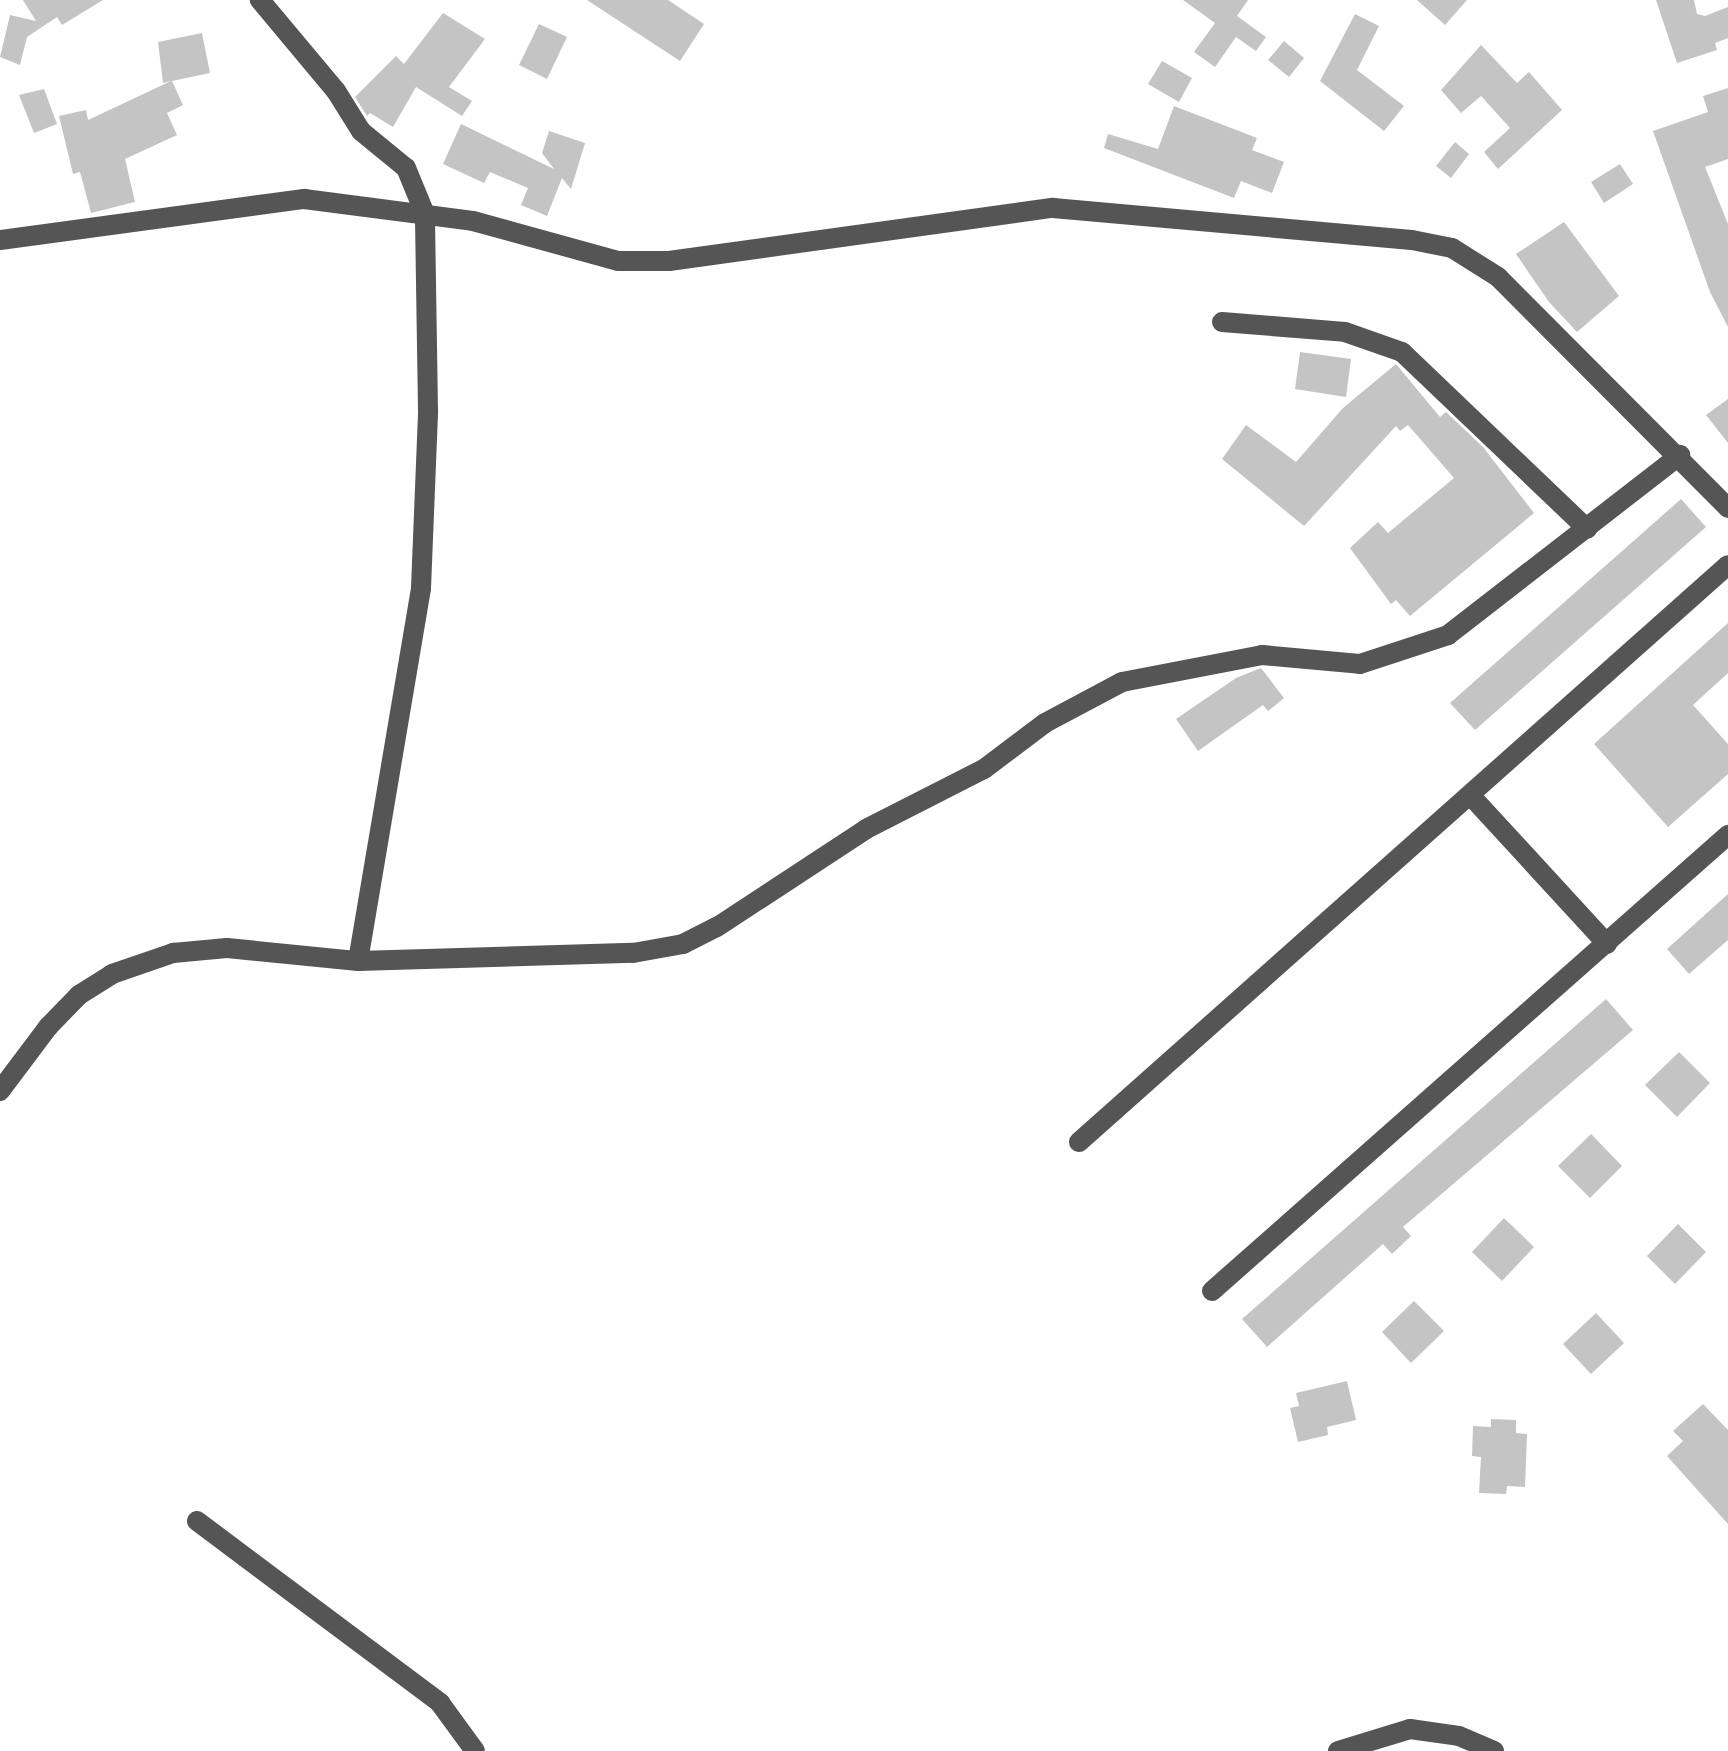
<!DOCTYPE html>
<html>
<head>
<meta charset="utf-8">
<style>
	body { margin:0 }
	#map { position:relative; width:1728px; height:1751px; overflow:hidden; background:#fff; font-family:Quicksand,sans-serif }
	div>[style] { position:absolute }
	.building>* { inset:0; background:#c4c4c4 }
	.minor>* { height:20px; margin:-10px; padding:0 10px; transform-origin:10px; border-radius:10px; background:#555 }
	span { translate:-50% -50%; white-space:nowrap; text-align:center; line-height:1.15; -webkit-text-stroke:6px #fff; paint-order:stroke }
</style>
</head>
<body>
<div id="map">
	<div class="building">
		<div style="clip-path:polygon(23px 0,103px 0,62px 25px,57px 17px,27px 37px,20px 65px,0 57px,10px 15px,36px 21px)"></div>
		<div style="clip-path:polygon(587px 0,668px 0,704px 24px,680px 61px)"></div>
		<div style="clip-path:polygon(1183px 0,1248px 0,1237px 16px,1266px 37px,1256px 51px,1236px 37px,1215px 67px,1194px 52px,1215px 23px)"></div>
		<div style="clip-path:polygon(1417px 0,1467px 0,1445px 25px)"></div>
		<div style="clip-path:polygon(1656px 0,1694px 0,1697px 14px,1705px 16px,1728px 7px,1728px 38px,1715px 43px,1717px 50px,1677px 63px)"></div>
		<div style="clip-path:polygon(443px 13px,485px 39px,449px 87px,472px 101px,462px 116px,416px 87px,393px 127px,370px 113px,367px 116px,355px 97px,396px 56px,404px 64px)"></div>
		<div style="clip-path:polygon(1355px 14px,1379px 26px,1357px 70px,1404px 106px,1384px 131px,1320px 81px)"></div>
		<div style="clip-path:polygon(539px 24px,567px 37px,547px 79px,519px 65px)"></div>
		<div style="clip-path:polygon(202px 33px,210px 73px,172px 81px,183px 105px,167px 113px,177px 135px,125px 159px,135px 202px,91px 213px,80px 172px,73px 174px,59px 116px,86px 110px,88px 120px,171px 81px,163px 83px,158px 42px)"></div>
		<div style="clip-path:polygon(1284px 41px,1304px 58px,1289px 77px,1268px 60px)"></div>
		<div style="clip-path:polygon(1481px 45px,1517px 83px,1529px 72px,1562px 110px,1498px 169px,1484px 152px,1510px 128px,1481px 96px,1461px 113px,1441px 90px)"></div>
		<div style="clip-path:polygon(1162px 61px,1192px 78px,1179px 102px,1148px 84px)"></div>
		<div style="clip-path:polygon(1728px 88px,1728px 159px,1705px 167px,1728px 224px,1728px 327px,1710px 292px,1653px 131px,1708px 112px,1703px 96px)"></div>
		<div style="clip-path:polygon(44px 89px,57px 124px,34px 133px,19px 95px)"></div>
		<div style="clip-path:polygon(1174px 106px,1257px 138px,1252px 150px,1284px 162px,1272px 193px,1241px 181px,1234px 198px,1104px 148px,1108px 134px,1158px 149px)"></div>
		<div style="clip-path:polygon(461px 124px,554px 169px,542px 153px,549px 131px,585px 143px,571px 189px,562px 178px,547px 216px,521px 205px,528px 188px,490px 172px,484px 183px,443px 164px)"></div>
		<div style="clip-path:polygon(1455px 142px,1469px 154px,1451px 178px,1436px 166px)"></div>
		<div style="clip-path:polygon(1620px 164px,1633px 184px,1604px 203px,1591px 182px)"></div>
		<div style="clip-path:polygon(1564px 222px,1619px 296px,1577px 332px,1549px 302px,1516px 254px)"></div>
		<div style="clip-path:polygon(1300px 352px,1351px 359px,1346px 397px,1295px 389px)"></div>
		<div style="clip-path:polygon(1396px 364px,1440px 417px,1446px 412px,1483px 447px,1534px 513px,1410px 616px,1396px 600px,1391px 604px,1350px 548px,1378px 522px,1388px 533px,1454px 478px,1408px 425px,1400px 431px,1396px 426px,1304px 526px,1222px 459px,1246px 425px,1296px 462px,1343px 408px)"></div>
		<div style="clip-path:polygon(1728px 399px,1728px 443px,1706px 415px)"></div>
		<div style="clip-path:polygon(1681px 499px,1706px 527px,1475px 730px,1450px 703px)"></div>
		<div style="clip-path:polygon(1728px 623px,1728px 673px,1693px 705px,1728px 744px,1728px 774px,1668px 827px,1594px 744px)"></div>
		<div style="clip-path:polygon(1261px 668px,1284px 698px,1268px 711px,1263px 705px,1198px 751px,1176px 719px,1236px 678px)"></div>
		<div style="clip-path:polygon(1728px 894px,1728px 940px,1689px 974px,1667px 949px)"></div>
		<div style="clip-path:polygon(1606px 999px,1633px 1030px,1403px 1227px,1411px 1236px,1392px 1254px,1383px 1244px,1267px 1347px,1242px 1319px)"></div>
		<div style="clip-path:polygon(1679px 1052px,1710px 1083px,1677px 1117px,1645px 1085px)"></div>
		<div style="clip-path:polygon(1591px 1134px,1622px 1166px,1590px 1198px,1558px 1166px)"></div>
		<div style="clip-path:polygon(1504px 1218px,1534px 1247px,1502px 1281px,1472px 1252px)"></div>
		<div style="clip-path:polygon(1678px 1224px,1706px 1252px,1675px 1284px,1647px 1256px)"></div>
		<div style="clip-path:polygon(1414px 1301px,1444px 1331px,1411px 1363px,1382px 1332px)"></div>
		<div style="clip-path:polygon(1596px 1313px,1624px 1343px,1591px 1374px,1563px 1344px)"></div>
		<div style="clip-path:polygon(1347px 1381px,1356px 1420px,1327px 1427px,1328px 1435px,1298px 1442px,1290px 1408px,1299px 1406px,1296px 1393px)"></div>
		<div style="clip-path:polygon(1703px 1404px,1728px 1430px,1728px 1524px,1667px 1456px,1683px 1441px,1673px 1431px)"></div>
		<div style="clip-path:polygon(1491px 1419px,1516px 1420px,1516px 1433px,1527px 1434px,1525px 1487px,1507px 1486px,1506px 1494px,1479px 1493px,1481px 1457px,1472px 1456px,1473px 1426px,1491px 1427px)"></div>
	</div>
	<div class="minor">
		<div style="left:0;top:240px;width:307px;rotate:-7.7deg"></div>
		<div style="left:304px;top:199px;width:170px;rotate:7.4deg"></div>
		<div style="left:473px;top:221px;width:150px;rotate:15.4deg"></div>
		<div style="left:618px;top:261px;width:51px"></div>
		<div style="left:669px;top:261px;width:388px;rotate:-7.9deg"></div>
		<div style="left:1053px;top:208px;width:360px;rotate:5.1deg"></div>
		<div style="left:1412px;top:240px;width:41px;rotate:11.3deg"></div>
		<div style="left:1452px;top:248px;width:54px;rotate:32.2deg"></div>
		<div style="left:1498px;top:277px;width:326px;rotate:45.1deg"></div>
		<div style="left:1222px;top:322px;width:123px;rotate:4.6deg"></div>
		<div style="left:1345px;top:332px;width:60px;rotate:19.3deg"></div>
		<div style="left:1402px;top:352px;width:256px;rotate:43.7deg"></div>
		<div style="left:1471px;top:796px;width:201px;rotate:47.4deg"></div>
		<div style="left:358px;top:961px;width:275px;rotate:-1.7deg"></div>
		<div style="left:633px;top:953px;width:51px;rotate:-10.2deg"></div>
		<div style="left:683px;top:944px;width:38px;rotate:-27deg"></div>
		<div style="left:717px;top:927px;width:178px;rotate:-33.3deg"></div>
		<div style="left:866px;top:829px;width:132px;rotate:-27deg"></div>
		<div style="left:984px;top:769px;width:76px;rotate:-37deg"></div>
		<div style="left:1045px;top:723px;width:87px;rotate:-28deg"></div>
		<div style="left:1122px;top:682px;width:143px;rotate:-10.9deg"></div>
		<div style="left:1262px;top:655px;width:98px;rotate:5.2deg"></div>
		<div style="left:1360px;top:664px;width:93px;rotate:-18.2deg"></div>
		<div style="left:1448px;top:635px;width:294px;rotate:-37.8deg"></div>
		<div style="left:0;top:1091px;width:80px;rotate:-53.1deg"></div>
		<div style="left:48px;top:1027px;width:45px;rotate:-45.9deg"></div>
		<div style="left:79px;top:995px;width:39px;rotate:-32deg"></div>
		<div style="left:112px;top:974px;width:65px;rotate:-19deg"></div>
		<div style="left:173px;top:953px;width:54px;rotate:-5.3deg"></div>
		<div style="left:227px;top:948px;width:132px;rotate:5.7deg"></div>
		<div style="left:358px;top:961px;width:378px;rotate:-80.4deg"></div>
		<div style="left:421px;top:588px;width:178px;rotate:-87.7deg"></div>
		<div style="left:428px;top:410px;width:196px;rotate:-90.9deg"></div>
		<div style="left:425px;top:214px;width:50px;rotate:-112.4deg"></div>
		<div style="left:406px;top:168px;width:58px;rotate:-140.6deg"></div>
		<div style="left:361px;top:131px;width:47px;rotate:-122deg"></div>
		<div style="left:336px;top:91px;width:119px;rotate:-129.9deg"></div>
		<div style="left:1079px;top:1142px;width:868px;rotate:-41.64deg"></div>
		<div style="left:1212px;top:1291px;width:689px;rotate:-41.47deg"></div>
		<div style="left:197px;top:1521px;width:304px;rotate:36.8deg"></div>
		<div style="left:440px;top:1703px;width:59px;rotate:53.9deg"></div>
		<div style="left:1338px;top:1751px;width:75px;rotate:-17deg"></div>
		<div style="left:1410px;top:1729px;width:49px;rotate:8.1deg"></div>
		<div style="left:1459px;top:1736px;width:38px;rotate:23deg"></div>
	</div>
</div>
</body>
</html>
